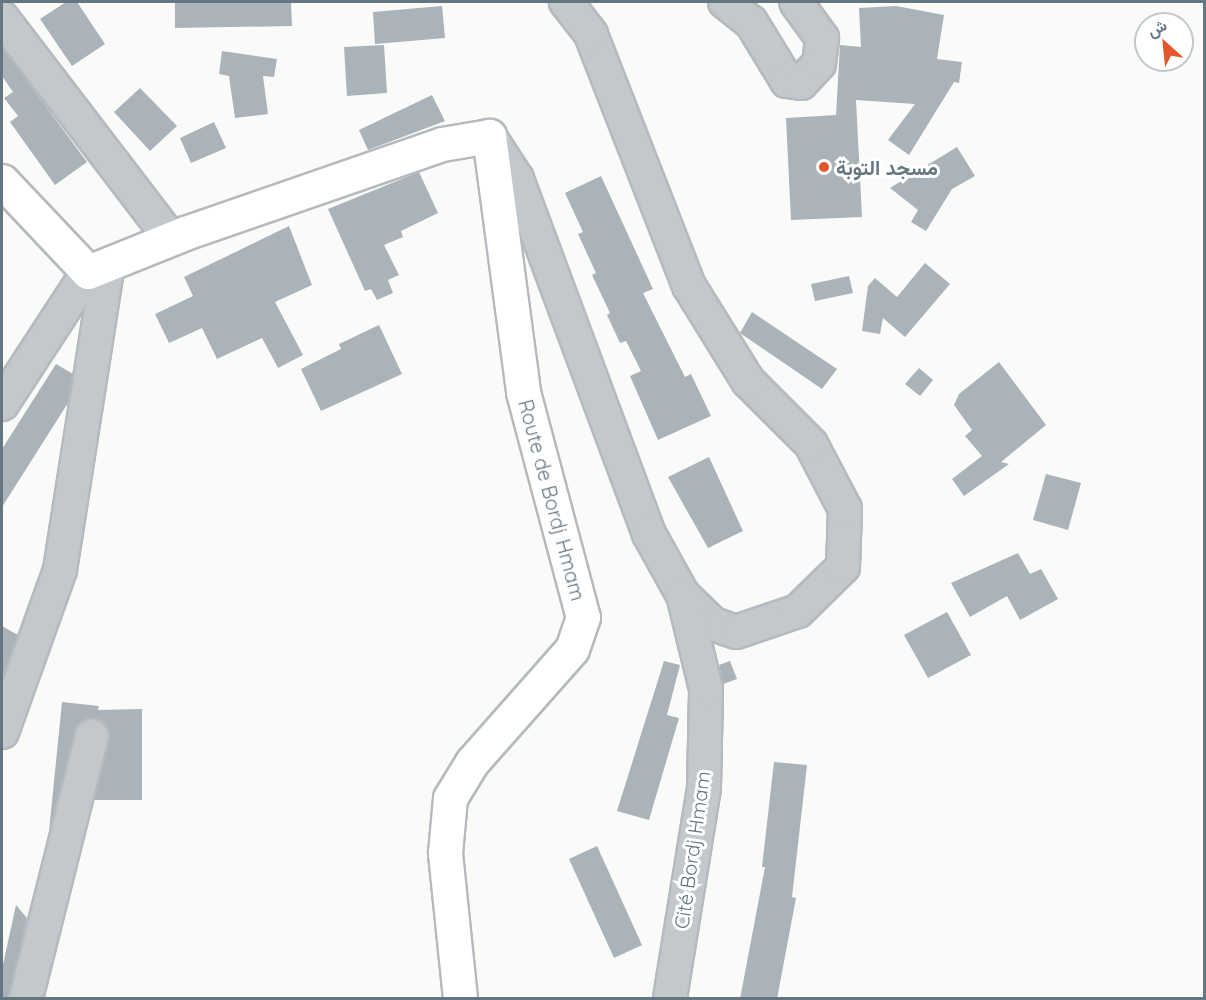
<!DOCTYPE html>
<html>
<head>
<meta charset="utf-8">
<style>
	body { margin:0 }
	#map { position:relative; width:1206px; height:1000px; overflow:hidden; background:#fafaf8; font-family:Quicksand,Vazirmatn,sans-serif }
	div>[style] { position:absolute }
	.building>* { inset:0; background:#aab3b9 }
	.roads { filter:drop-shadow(2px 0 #b5babe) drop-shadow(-2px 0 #b5babe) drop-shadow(0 2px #b5babe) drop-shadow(0 -2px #b5babe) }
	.minor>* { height:32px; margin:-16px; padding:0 16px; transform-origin:16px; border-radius:16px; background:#c3c8cc }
	.major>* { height:33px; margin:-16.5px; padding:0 16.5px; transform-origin:16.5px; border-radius:16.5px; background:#fff }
	.dots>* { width:16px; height:16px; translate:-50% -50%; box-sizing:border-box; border:3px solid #fff; border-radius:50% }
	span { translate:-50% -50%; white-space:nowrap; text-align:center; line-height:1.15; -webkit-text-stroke:6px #fff; paint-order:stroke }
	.poi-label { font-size:20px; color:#657683; font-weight:700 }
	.left { translate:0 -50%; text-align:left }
	.street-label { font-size:20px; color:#657683 }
	.frame { position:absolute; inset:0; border:3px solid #657683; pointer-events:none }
	.north { position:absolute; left:1134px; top:12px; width:60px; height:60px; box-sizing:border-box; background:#fff; border:2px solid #c1c8cd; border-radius:50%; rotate:333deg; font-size:16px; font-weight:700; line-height:24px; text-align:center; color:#657683 }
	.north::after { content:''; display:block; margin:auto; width:21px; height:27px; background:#e4572e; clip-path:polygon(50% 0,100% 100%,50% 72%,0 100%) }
</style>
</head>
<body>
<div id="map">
	<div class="building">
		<div style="clip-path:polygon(66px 2px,77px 2px,105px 44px,72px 66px,40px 19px)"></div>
		<div style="clip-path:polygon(175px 2px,291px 2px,292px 26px,175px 28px)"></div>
		<div style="clip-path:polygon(442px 6px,445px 38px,375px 44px,373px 12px)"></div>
		<div style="clip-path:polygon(896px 6px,944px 15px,937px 59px,962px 62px,959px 83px,954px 82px,909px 155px,888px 140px,915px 104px,856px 100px,862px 217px,791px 220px,786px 118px,836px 115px,840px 45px,861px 47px,859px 8px)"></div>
		<div style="clip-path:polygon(384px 45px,387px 93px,347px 96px,344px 47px)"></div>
		<div style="clip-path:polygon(2px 47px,87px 162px,55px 185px,10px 122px,18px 116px,4px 98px,13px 92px,2px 76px)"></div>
		<div style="clip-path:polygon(222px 51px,277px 59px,274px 77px,263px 76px,268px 114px,235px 118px,229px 76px,219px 74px)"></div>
		<div style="clip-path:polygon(140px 88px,177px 126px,150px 151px,114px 112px)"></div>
		<div style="clip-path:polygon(432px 95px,445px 121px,368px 150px,359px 130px)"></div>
		<div style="clip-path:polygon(214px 122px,226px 148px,191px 163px,180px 138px)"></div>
		<div style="clip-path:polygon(957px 147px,975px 176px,952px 189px,926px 231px,911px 222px,918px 210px,890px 188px)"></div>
		<div style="clip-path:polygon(419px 172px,438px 213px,401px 231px,403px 237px,384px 245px,399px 275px,388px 280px,393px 293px,377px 300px,371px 289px,365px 291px,328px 209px)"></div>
		<div style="clip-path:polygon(601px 176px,653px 289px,643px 293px,685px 377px,691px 374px,711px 416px,658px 440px,630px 376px,641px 371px,626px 341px,620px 343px,607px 315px,610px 313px,592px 275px,596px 273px,578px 234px,583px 232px,565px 193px)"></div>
		<div style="clip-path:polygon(289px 226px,312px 285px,275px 302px,303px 355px,278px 368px,262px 338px,217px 359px,202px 328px,169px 343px,155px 314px,193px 296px,184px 277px)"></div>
		<div style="clip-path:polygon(925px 263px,950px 284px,905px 337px,883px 318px,880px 334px,862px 331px,868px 286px,875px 278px,897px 297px)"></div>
		<div style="clip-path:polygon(849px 276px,853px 293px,815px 301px,811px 284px)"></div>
		<div style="clip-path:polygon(752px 312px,837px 369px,822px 389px,740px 333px)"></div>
		<div style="clip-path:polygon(379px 325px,402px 374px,321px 411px,301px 369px,341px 349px,339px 344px)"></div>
		<div style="clip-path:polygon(999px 362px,1046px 425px,1001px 462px,1009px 464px,964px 496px,952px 479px,982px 456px,965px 436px,972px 430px,954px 405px,959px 394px)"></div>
		<div style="clip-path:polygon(56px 364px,73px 374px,68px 403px,2px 507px,2px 449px)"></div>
		<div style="clip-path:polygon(919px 368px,933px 380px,920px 396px,905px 384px)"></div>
		<div style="clip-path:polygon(709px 457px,743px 531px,708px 548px,668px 477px)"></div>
		<div style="clip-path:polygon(1046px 474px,1081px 483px,1068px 530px,1033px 520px)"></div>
		<div style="clip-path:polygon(1018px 553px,1030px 574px,1041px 569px,1058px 599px,1020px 620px,1007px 596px,970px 617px,951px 583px)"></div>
		<div style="clip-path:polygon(947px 612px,971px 655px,928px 678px,904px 635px)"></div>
		<div style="clip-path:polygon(2px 626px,18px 635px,3px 675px,2px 673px)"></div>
		<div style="clip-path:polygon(664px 661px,680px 665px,667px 715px,679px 718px,649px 820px,617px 811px)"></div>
		<div style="clip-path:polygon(730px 661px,737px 679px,723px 684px,719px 665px)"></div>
		<div style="clip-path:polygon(62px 702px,99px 706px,98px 710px,142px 709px,142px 800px,94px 800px,109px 732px,97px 719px,87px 719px,75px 732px,49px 831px)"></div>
		<div style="clip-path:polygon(774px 762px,807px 765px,792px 897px,796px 898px,777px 999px,740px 999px,765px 867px,762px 867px)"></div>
		<div style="clip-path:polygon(597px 846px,642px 945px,614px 958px,569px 859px)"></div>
		<div style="clip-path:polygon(16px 905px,27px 918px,9px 999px,2px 999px,2px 969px)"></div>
	</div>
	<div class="roads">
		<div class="minor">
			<div style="left:725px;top:2px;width:33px;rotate:38deg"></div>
			<div style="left:751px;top:22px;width:69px;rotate:58.6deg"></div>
			<div style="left:787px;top:81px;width:14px;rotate:8deg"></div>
			<div style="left:801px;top:83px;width:26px;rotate:-47deg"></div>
			<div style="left:819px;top:64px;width:26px;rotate:-83deg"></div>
			<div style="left:822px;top:38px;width:44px;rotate:-125.8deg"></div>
			<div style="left:2px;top:18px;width:278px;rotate:52.6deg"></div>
			<div style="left:489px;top:136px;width:51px;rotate:56.9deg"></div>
			<div style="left:517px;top:179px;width:379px;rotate:69.6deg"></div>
			<div style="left:649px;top:534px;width:70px;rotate:60.9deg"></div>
			<div style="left:683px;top:595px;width:42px;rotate:44deg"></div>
			<div style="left:713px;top:624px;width:24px;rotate:19deg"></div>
			<div style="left:736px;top:632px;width:65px;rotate:-18.7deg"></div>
			<div style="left:798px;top:611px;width:63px;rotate:-44.4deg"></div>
			<div style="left:843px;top:567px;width:58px;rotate:-88deg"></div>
			<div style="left:845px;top:509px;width:73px;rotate:-117.6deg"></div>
			<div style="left:811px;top:444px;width:89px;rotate:-135deg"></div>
			<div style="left:748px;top:381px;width:112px;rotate:-121.8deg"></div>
			<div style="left:689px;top:286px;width:270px;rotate:-111.3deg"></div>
			<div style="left:591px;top:34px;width:41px;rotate:-128deg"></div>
			<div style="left:2px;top:404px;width:158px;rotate:-56.9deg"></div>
			<div style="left:2px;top:732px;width:172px;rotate:-70.3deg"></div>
			<div style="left:60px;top:570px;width:309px;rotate:-81.1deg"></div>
			<div style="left:26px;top:998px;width:270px;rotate:-75.9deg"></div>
			<div style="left:670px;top:998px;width:213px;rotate:-80.8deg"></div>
			<div style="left:704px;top:788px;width:99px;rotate:-88.8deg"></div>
			<div style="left:706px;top:689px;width:97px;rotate:-103.7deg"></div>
		</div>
		<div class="major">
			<div style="left:2px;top:181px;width:125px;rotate:46.6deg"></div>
			<div style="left:88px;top:272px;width:105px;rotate:-21.9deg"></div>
			<div style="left:185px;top:233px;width:272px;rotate:-19.1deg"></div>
			<div style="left:442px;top:144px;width:48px;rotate:-9.7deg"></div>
			<div style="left:489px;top:136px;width:258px;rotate:82.4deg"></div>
			<div style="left:523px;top:392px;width:233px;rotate:75.1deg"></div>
			<div style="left:583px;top:617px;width:34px;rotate:109deg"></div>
			<div style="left:572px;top:649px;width:151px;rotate:131.5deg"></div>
			<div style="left:472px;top:762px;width:42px;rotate:121.4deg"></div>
			<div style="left:450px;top:798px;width:55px;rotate:95.2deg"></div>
			<div style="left:445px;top:853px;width:146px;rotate:84.1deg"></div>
		</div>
	</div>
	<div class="dots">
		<div style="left:824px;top:167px;background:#e4572e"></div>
	</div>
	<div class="poi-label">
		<span class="left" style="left:836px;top:167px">مسجد التوبة</span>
	</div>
	<div class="street-label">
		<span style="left:552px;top:500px;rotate:75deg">Route de Bordj Hmam</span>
		<span style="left:692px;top:850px;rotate:-82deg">Cité Bordj Hmam</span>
	</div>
	<div class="frame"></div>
	<div class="north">ش</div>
</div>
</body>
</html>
